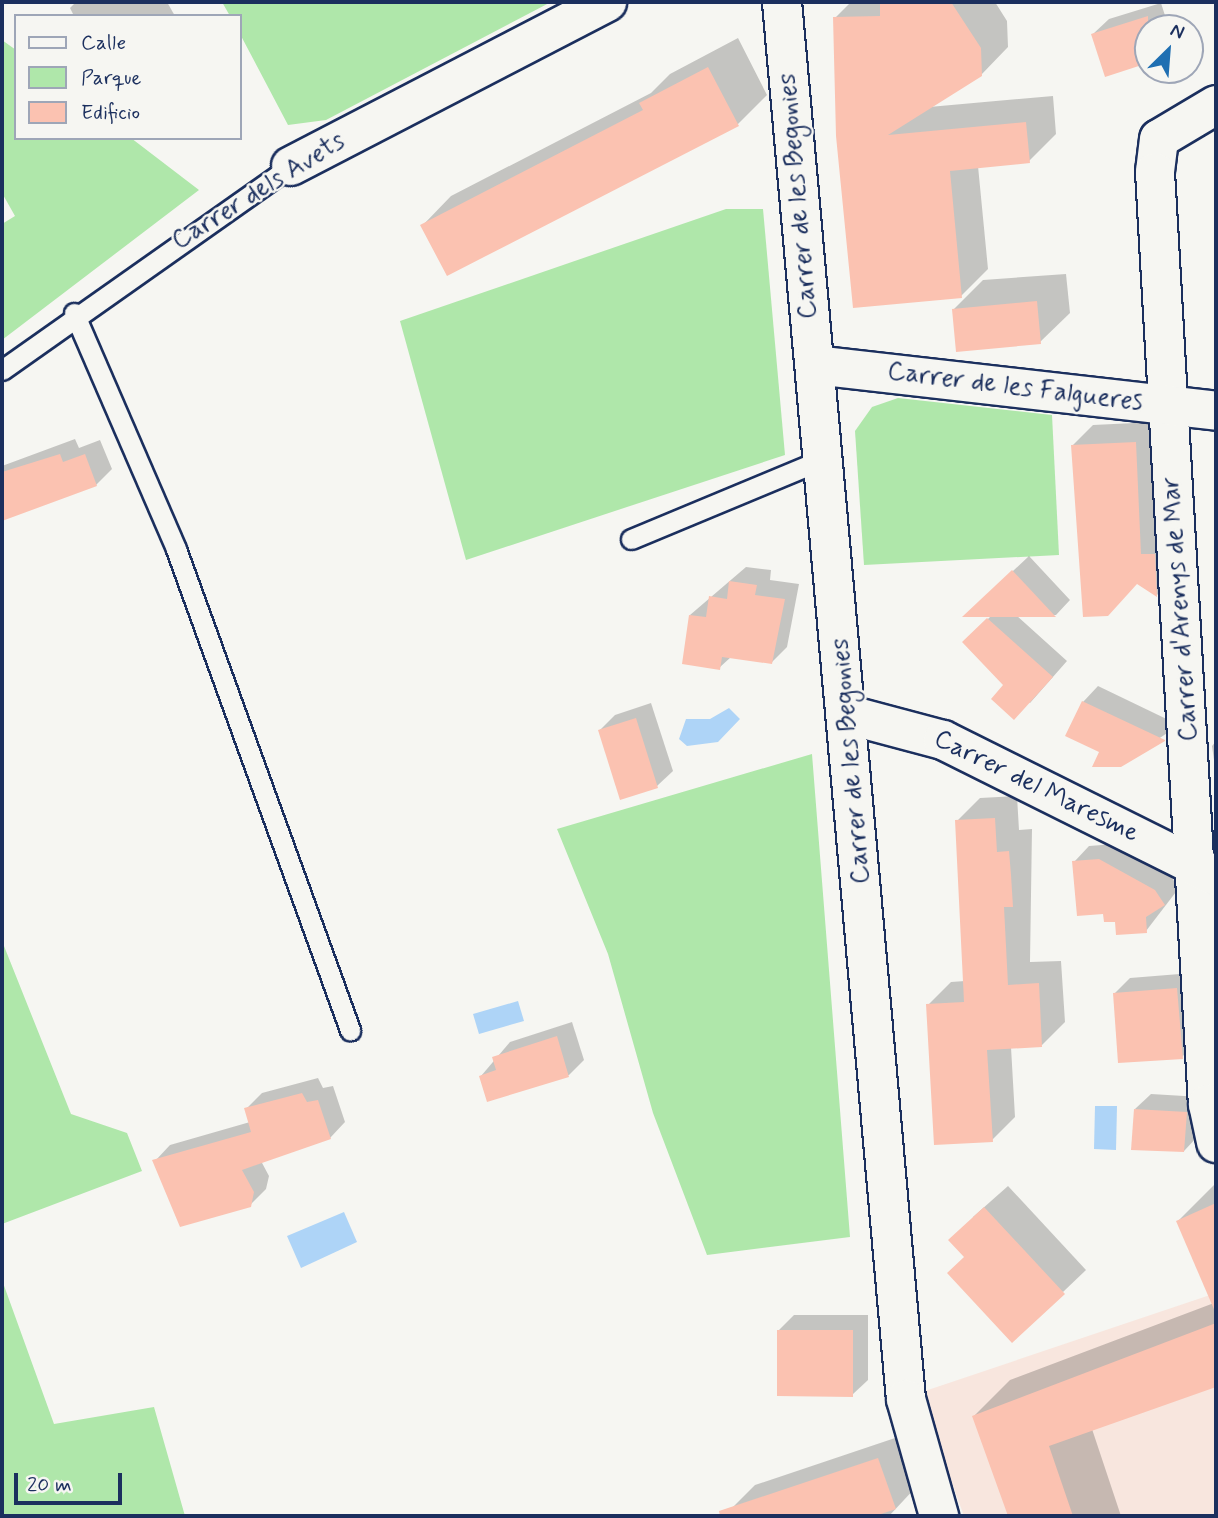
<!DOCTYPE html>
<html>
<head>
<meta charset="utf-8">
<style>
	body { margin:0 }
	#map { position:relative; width:1218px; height:1518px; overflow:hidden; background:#f6f6f2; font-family:Mynerve,sans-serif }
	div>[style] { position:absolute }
	.built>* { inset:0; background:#f8e6de }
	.green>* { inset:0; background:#afe7aa }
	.water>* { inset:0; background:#aed4f7 }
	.shadow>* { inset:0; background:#0003 }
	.building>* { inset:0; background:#fbc2b1 }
	.roads { filter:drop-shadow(2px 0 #1b2f5e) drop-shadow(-2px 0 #1b2f5e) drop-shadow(0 2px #1b2f5e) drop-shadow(0 -2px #1b2f5e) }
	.service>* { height:19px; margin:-9.5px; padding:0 9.5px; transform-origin:9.5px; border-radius:9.5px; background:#f6f6f2 }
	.minor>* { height:38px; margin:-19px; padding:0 19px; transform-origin:19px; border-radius:19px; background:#f6f6f2 }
	.tertiary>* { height:38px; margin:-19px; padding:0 19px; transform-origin:19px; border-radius:19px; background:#f6f6f2 }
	span { translate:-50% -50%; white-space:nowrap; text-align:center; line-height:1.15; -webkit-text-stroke:5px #f6f6f2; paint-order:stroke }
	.street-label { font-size:26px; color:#1b2f5e }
	.frame { position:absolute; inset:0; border:4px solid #1b2f5e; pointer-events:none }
	.legend { position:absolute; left:14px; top:14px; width:228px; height:126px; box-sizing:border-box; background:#f6f6f2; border:2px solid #9ea6b7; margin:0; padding:9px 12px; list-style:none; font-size:21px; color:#1b2f5e }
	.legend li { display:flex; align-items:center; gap:14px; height:35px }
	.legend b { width:35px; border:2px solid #9ea6b7 }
	.north { position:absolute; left:1134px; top:14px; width:70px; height:70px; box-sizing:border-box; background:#f6f6f2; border:2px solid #9ea6b7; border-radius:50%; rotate:25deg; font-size:19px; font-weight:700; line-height:28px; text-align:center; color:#1b2f5e }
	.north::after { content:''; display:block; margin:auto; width:24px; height:32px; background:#1f6fb2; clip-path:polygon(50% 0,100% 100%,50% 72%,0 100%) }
	.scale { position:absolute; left:14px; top:1473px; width:108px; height:32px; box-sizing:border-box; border:4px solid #1b2f5e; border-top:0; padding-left:9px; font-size:21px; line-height:24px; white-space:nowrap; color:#1b2f5e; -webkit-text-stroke:5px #f6f6f2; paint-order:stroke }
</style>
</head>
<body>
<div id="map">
	<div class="built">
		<div style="clip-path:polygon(1216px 1293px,1216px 1516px,964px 1516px,919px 1393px)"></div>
	</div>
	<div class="green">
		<div style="clip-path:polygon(222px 2px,551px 2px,326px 120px,288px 125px,240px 34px,240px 16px,230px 16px)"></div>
		<div style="clip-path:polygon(2px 40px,16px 50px,16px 138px,131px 138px,199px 190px,2px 340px,2px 224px,15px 216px,2px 193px)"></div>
		<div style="clip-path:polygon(726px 209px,763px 209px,785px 455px,466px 560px,400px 321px)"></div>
		<div style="clip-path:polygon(898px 398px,1052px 415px,1059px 555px,864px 565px,855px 431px,872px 407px)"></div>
		<div style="clip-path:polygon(812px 754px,850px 1237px,707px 1255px,653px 1113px,608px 954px,557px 829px)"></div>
		<div style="clip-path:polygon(2px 941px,71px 1114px,127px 1133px,142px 1171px,2px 1224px)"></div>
		<div style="clip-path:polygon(2px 1280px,54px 1424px,154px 1407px,185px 1516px,2px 1516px)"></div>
	</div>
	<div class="water">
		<div style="clip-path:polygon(729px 708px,740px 719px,718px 742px,687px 746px,679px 739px,686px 719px,710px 719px)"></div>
		<div style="clip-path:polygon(518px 1001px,524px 1021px,479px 1034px,473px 1014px)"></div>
		<div style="clip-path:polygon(1095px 1106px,1117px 1106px,1116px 1150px,1094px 1149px)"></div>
		<div style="clip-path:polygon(344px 1212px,357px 1242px,301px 1268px,287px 1236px)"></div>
	</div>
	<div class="shadow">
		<div style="clip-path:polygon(76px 2px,167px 2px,175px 16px,74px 16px,70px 8px)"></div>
		<div style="clip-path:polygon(851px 2px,995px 2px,1007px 21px,1008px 47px,981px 75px,929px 107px,1053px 96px,1056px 134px,1029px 161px,978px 166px,988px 269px,961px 296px,855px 306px,835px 18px)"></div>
		<div style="clip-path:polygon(1161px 3px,1169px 28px,1148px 28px,1148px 62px,1093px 34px,1109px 19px)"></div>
		<div style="clip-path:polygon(738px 38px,767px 95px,738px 124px,422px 226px,451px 196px,651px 93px,670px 74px)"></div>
		<div style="clip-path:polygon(1066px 274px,1070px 313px,1040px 342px,954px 309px,983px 280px)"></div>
		<div style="clip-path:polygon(1216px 299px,1216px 345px,1215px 345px,1214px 302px)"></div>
		<div style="clip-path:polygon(1155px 422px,1177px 576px,1157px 595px,1138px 582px,1107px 615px,1073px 445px,1093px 425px)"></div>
		<div style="clip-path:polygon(75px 439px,79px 448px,100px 440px,112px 469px,96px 485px,4px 518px,2px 466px)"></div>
		<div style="clip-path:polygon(1029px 556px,1070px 600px,1056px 615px,1016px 615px,1067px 661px,1030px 703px,965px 642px,992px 615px,980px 602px)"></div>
		<div style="clip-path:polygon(746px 567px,771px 570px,770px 580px,799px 584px,787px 647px,772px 662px,731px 657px,719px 668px,690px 615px)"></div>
		<div style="clip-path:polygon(1098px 686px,1179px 725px,1120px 765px,1101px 751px,1083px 702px)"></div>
		<div style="clip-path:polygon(651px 703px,673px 771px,657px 786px,621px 797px,600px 730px,615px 715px)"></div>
		<div style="clip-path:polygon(1216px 741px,1216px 774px,1212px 746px)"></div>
		<div style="clip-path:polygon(1017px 796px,1019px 830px,1032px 829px,1030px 962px,1061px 961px,1065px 1022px,1042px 1045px,1011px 1047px,1015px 1117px,992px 1140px,928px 1005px,951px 982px,965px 981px,957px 821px,980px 798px)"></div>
		<div style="clip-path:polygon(1115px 844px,1170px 875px,1179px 888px,1146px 931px,1105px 912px,1074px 862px,1089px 846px)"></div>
		<div style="clip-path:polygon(1192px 973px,1197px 1041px,1182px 1057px,1115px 993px,1130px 978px)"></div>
		<div style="clip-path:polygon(572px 1022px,584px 1060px,569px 1075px,488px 1100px,481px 1076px,510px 1042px)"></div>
		<div style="clip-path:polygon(318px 1078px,323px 1088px,333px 1086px,345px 1122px,330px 1138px,261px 1161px,269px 1176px,266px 1189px,250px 1205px,155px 1161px,170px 1145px,250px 1122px,246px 1109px,262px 1093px)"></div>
		<div style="clip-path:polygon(1151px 1094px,1201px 1097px,1199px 1135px,1184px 1151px,1135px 1109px)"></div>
		<div style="clip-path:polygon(1214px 1185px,1216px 1386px,1092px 1429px,1121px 1516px,1010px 1516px,974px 1416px,1010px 1380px,1214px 1303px,1178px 1221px)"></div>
		<div style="clip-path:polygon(1008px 1186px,1086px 1270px,1063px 1292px,966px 1256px,973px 1217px)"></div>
		<div style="clip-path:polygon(794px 1315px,868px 1315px,868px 1380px,852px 1395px,779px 1330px)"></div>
		<div style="clip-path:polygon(901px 1436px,918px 1485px,889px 1516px,735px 1516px,732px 1508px,755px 1485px)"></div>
	</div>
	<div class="building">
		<div style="clip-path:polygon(880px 2px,951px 2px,981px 48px,982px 76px,888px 135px,1026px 122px,1030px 163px,950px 171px,962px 298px,853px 308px,836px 136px,833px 17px,880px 16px)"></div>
		<div style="clip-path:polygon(1148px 16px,1148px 63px,1105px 77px,1091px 34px)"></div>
		<div style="clip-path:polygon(708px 67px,739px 126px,447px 276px,420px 225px,643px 110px,639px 103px)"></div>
		<div style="clip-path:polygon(1037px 301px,1041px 344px,956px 352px,952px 309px)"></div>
		<div style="clip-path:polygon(1136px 442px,1141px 554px,1155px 554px,1157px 597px,1137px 584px,1108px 616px,1083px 617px,1071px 445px)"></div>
		<div style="clip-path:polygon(60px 454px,63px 462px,85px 454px,97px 486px,2px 521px,2px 472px)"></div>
		<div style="clip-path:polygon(1012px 570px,1056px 617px,962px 617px)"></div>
		<div style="clip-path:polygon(729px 581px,757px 585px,755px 595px,785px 599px,772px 664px,722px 657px,720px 670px,682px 664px,689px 615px,706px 617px,709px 596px,727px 599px)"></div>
		<div style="clip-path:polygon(987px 618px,1053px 677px,1014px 720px,991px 699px,1003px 685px,962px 642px)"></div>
		<div style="clip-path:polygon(1082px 701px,1165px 740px,1165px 741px,1121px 767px,1092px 767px,1099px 752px,1065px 736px)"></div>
		<div style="clip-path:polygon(636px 718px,658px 788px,620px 800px,598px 730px)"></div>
		<div style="clip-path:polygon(995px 818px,997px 852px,1009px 851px,1011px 875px,1013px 907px,1004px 907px,1008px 985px,1039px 983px,1042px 1047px,987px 1050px,993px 1142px,934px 1145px,926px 1004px,964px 1002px,955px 820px)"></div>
		<div style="clip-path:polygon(1099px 859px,1155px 890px,1165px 905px,1146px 917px,1147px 933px,1116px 935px,1115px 922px,1104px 922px,1103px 914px,1077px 916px,1072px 861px)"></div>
		<div style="clip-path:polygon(1177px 988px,1183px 1059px,1118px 1063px,1113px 993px)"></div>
		<div style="clip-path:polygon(557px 1036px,569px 1077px,487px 1102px,479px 1076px,496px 1070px,492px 1057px)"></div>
		<div style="clip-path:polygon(302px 1093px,307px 1102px,318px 1100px,331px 1139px,242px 1170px,254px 1192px,251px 1207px,180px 1227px,152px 1160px,251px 1132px,244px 1108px)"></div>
		<div style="clip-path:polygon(1134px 1109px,1187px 1112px,1184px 1152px,1131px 1150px)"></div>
		<div style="clip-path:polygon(1216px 1203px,1216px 1314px,1176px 1221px)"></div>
		<div style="clip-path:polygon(984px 1207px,1065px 1294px,1012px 1343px,947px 1273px,964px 1257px,948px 1240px)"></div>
		<div style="clip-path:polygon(1216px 1323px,1216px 1387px,1049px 1446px,1073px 1516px,1008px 1516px,972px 1416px)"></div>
		<div style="clip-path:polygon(777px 1330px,853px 1330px,853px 1397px,777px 1396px)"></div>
		<div style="clip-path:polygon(878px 1458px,896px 1509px,875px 1516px,720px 1516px,719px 1511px)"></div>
	</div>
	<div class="roads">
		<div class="service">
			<div style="left:74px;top:313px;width:257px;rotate:66.6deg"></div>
			<div style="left:176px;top:549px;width:512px;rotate:70.11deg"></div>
			<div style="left:2px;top:370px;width:354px;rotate:-35.2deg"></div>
			<div style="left:631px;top:539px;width:208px;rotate:-22.6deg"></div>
		</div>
		<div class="minor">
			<div style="left:1216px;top:105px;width:66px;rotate:149.2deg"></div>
			<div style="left:1159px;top:139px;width:33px;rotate:97deg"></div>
			<div style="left:1155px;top:172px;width:934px;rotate:86.75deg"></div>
			<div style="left:1208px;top:1104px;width:40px;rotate:78deg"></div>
			<div style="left:291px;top:166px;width:356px;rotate:-27.4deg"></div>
			<div style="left:815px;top:365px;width:404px;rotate:6.5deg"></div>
			<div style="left:849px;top:715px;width:97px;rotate:14.9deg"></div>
			<div style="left:943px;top:740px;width:305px;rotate:26.5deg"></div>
		</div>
		<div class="tertiary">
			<div style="left:782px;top:2px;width:1402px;rotate:84.93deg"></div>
			<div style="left:906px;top:1399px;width:122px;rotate:74.2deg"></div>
		</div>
	</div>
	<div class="street-label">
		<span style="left:259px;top:192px;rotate:-32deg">Carrer dels Avets</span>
		<span style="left:799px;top:196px;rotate:-95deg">Carrer de les Begonies</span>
		<span style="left:1015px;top:388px;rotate:7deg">Carrer de les Falgueres</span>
		<span style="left:1181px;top:609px;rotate:-94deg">Carrer d'Arenys de Mar</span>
		<span style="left:852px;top:761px;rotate:-95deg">Carrer de les Begonies</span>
		<span style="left:1036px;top:787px;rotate:26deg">Carrer del Maresme</span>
	</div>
	<div class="frame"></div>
	<ul class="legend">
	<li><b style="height:9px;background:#f6f6f2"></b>Calle</li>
	<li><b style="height:19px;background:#afe7aa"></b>Parque</li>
	<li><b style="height:19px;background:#fbc2b1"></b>Edificio</li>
	</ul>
	<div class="north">N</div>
	<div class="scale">20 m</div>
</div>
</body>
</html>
